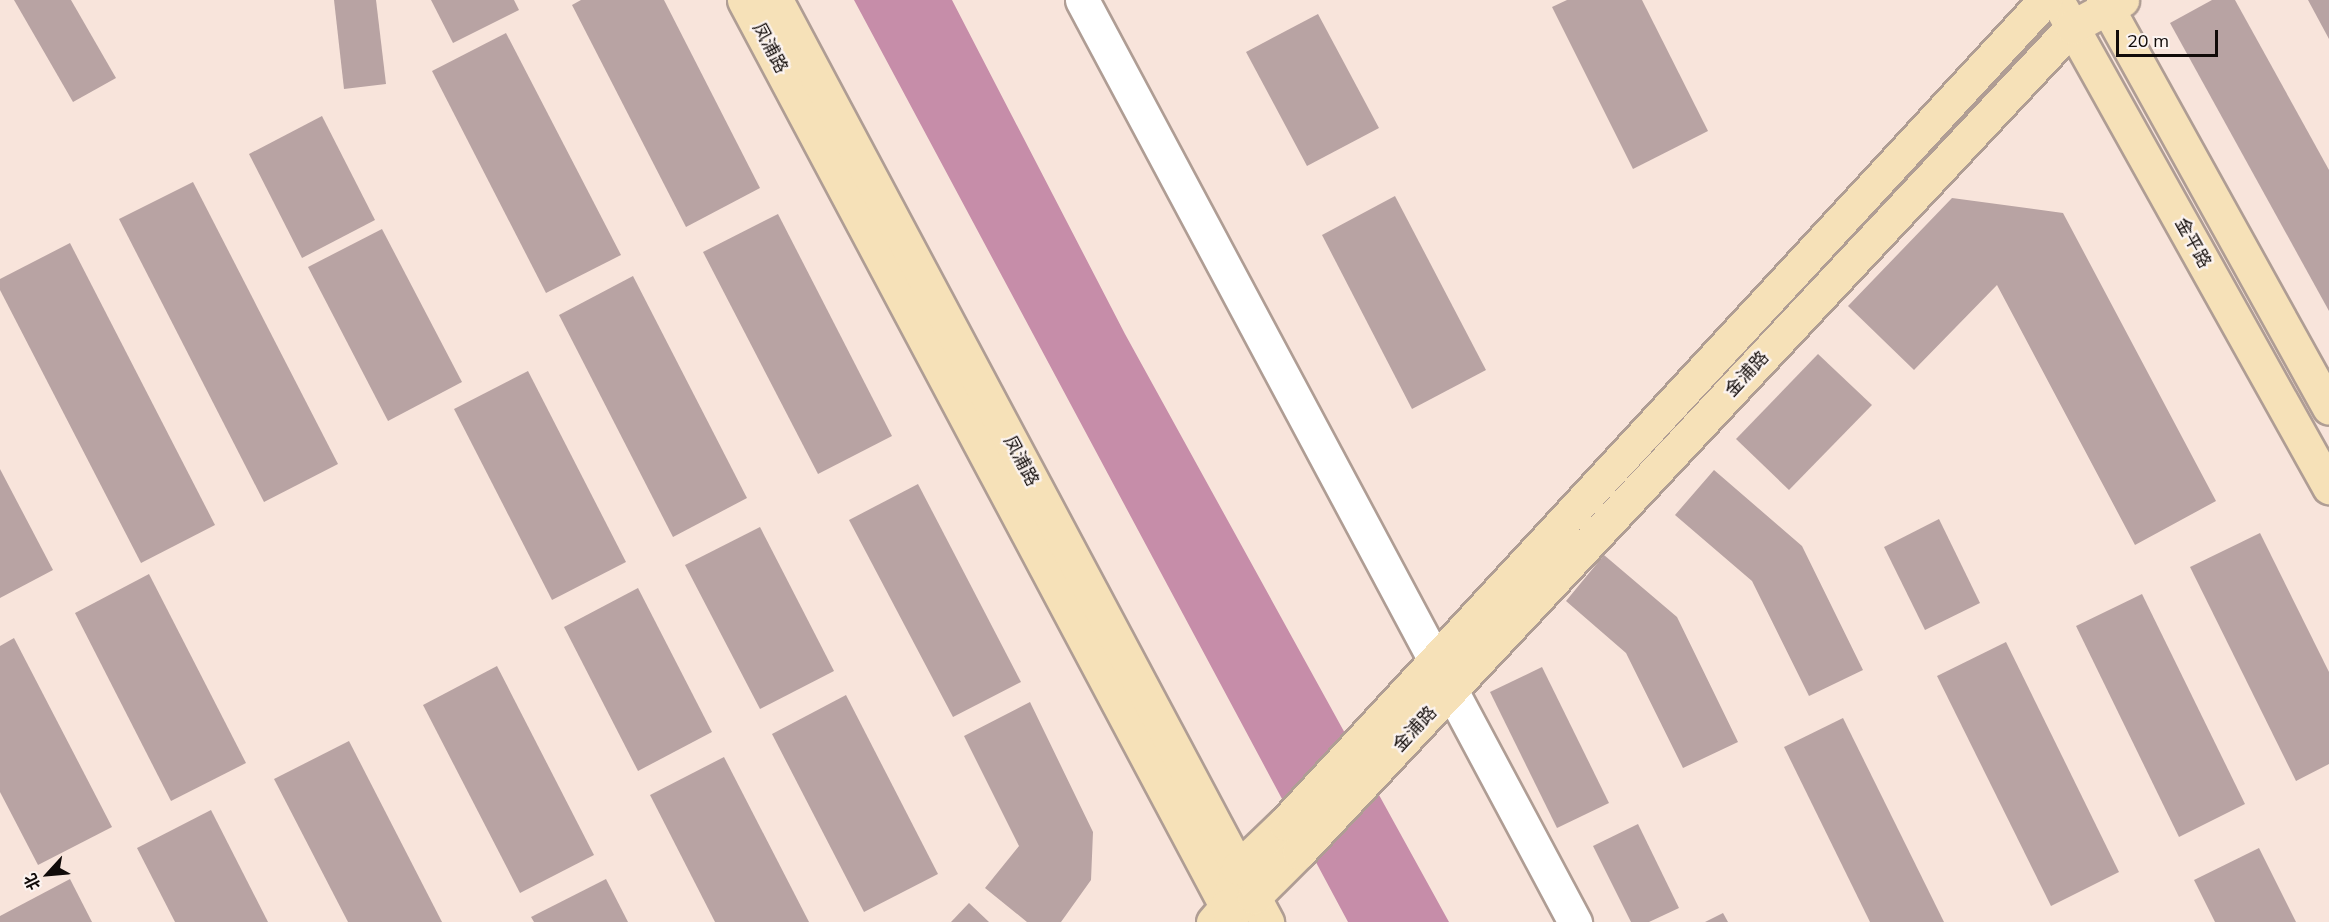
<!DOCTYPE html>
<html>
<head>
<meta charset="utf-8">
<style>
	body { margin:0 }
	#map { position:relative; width:2329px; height:922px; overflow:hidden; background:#f8e4db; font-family:Mulish,"Noto Sans SC",sans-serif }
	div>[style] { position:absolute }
	.water>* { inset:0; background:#c68da9 }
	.building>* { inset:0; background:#b8a3a3 }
	.roads { filter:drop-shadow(2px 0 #af9d94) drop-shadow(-2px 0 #af9d94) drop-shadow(0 2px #af9d94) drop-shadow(0 -2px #af9d94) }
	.street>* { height:33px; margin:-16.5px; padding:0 16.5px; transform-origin:16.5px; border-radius:16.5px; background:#fff }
	.secondary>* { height:33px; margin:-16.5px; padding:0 16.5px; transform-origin:16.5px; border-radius:16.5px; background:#f6e1b8 }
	span { translate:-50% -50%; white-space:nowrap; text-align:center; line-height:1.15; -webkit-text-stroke:4.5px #fcf4f1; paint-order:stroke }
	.street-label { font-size:18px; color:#110b09 }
	.north { position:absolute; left:18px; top:844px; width:60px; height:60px; -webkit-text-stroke:4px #fcf4f1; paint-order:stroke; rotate:244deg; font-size:16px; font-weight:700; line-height:24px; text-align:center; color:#110b09 }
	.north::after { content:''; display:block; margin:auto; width:21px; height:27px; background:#110b09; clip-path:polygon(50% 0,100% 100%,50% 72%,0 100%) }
	.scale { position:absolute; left:2116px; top:30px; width:102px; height:27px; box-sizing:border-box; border:3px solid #110b09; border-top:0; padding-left:8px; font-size:18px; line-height:21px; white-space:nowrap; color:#110b09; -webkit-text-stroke:4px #fcf4f1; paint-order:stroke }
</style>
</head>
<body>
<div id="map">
	<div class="water">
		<div style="clip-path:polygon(854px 0,952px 0,1125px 334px,1449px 922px,1348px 922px)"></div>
	</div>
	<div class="building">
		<div style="clip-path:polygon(14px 0,71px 0,116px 78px,73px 102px)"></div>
		<div style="clip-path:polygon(334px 0,376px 0,386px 84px,344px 89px)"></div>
		<div style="clip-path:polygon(431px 0,514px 0,519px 10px,453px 43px)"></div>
		<div style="clip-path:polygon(581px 0,664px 0,760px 188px,686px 227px,572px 5px)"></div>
		<div style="clip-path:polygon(1567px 0,1642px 0,1708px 131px,1633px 169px,1552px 7px)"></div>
		<div style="clip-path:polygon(2212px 0,2235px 0,2329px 170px,2329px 311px,2170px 23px)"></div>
		<div style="clip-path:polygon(2308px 0,2329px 0,2329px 39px)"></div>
		<div style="clip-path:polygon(1318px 14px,1379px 128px,1307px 166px,1246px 52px)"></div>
		<div style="clip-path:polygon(506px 33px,621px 255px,546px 293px,432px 71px)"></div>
		<div style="clip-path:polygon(322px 116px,375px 220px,302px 258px,249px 154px)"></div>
		<div style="clip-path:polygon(193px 182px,338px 464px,264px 502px,119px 219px)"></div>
		<div style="clip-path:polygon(1395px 196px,1486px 370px,1412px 409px,1322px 235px)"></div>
		<div style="clip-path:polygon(1952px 198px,2063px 213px,2216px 501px,2135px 545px,1997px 285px,1914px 370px,1848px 306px)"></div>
		<div style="clip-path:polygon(778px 214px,892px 436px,818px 474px,703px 252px)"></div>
		<div style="clip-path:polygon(382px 229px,462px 382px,388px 421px,308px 267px)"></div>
		<div style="clip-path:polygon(70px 243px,215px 525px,141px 563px,0 290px,0 279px)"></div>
		<div style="clip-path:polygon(633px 276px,747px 498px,673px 537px,559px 315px)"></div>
		<div style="clip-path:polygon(1818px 354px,1872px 405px,1789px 490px,1736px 439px)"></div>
		<div style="clip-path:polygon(528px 371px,626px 562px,552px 600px,454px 409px)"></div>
		<div style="clip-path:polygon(0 469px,53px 570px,0 598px)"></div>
		<div style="clip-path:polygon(1714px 470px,1802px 546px,1863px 670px,1809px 696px,1752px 581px,1675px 515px)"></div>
		<div style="clip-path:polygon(918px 484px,1021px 682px,953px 717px,849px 520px)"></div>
		<div style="clip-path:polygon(1939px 519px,1980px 603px,1925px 630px,1884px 547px)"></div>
		<div style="clip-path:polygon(760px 527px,834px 671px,760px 709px,685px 565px)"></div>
		<div style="clip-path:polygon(2260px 533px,2329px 672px,2329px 764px,2296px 781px,2190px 567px)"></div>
		<div style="clip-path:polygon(1604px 555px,1677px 617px,1738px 742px,1683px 768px,1626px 653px,1566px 601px)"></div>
		<div style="clip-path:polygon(149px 574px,246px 763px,171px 801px,75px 613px)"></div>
		<div style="clip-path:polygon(638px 588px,712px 732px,638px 771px,564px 627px)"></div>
		<div style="clip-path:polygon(2142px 594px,2245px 804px,2179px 837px,2076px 626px)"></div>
		<div style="clip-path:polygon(14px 638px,112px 827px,38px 865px,0 792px,0 646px)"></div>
		<div style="clip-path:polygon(2006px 642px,2119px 872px,2051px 906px,1937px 676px)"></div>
		<div style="clip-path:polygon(497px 666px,594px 855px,520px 893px,423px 705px)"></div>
		<div style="clip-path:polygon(1542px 667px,1609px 803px,1557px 828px,1490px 692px)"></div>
		<div style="clip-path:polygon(846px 695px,938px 874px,864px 912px,772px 734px)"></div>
		<div style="clip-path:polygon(1030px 702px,1093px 832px,1091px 880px,1061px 922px,1027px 922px,985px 888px,1019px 846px,964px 736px)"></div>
		<div style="clip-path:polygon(1843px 718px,1944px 922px,1870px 922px,1784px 747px)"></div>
		<div style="clip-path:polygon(349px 741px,442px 922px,348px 922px,274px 779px)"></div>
		<div style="clip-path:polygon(724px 757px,809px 922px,715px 922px,650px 795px)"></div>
		<div style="clip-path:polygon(211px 810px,268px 922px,175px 922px,137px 848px)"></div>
		<div style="clip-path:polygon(1638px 824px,1679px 908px,1649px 922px,1631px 922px,1593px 846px)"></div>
		<div style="clip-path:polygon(2259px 848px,2296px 922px,2215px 922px,2194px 880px)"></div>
		<div style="clip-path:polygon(70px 879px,92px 922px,0 922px,0 916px)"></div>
		<div style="clip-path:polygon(606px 879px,628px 922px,534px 922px,531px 917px)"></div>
		<div style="clip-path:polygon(969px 903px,989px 922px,951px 922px)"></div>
		<div style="clip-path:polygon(1723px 913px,1728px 922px,1705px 922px)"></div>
	</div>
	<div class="roads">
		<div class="street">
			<div style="left:1082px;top:0;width:1046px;rotate:61.87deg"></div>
		</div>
		<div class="secondary">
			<div style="left:744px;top:0;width:1039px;rotate:61.98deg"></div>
			<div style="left:776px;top:0;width:1045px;rotate:61.96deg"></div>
			<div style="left:2103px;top:0;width:466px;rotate:61deg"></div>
			<div style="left:2062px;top:9px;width:548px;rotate:60.81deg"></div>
			<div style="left:1227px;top:906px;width:40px;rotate:-74deg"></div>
			<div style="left:1238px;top:868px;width:65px;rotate:-43.8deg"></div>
			<div style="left:1285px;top:823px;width:1120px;rotate:-47.28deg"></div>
			<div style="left:1213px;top:922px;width:21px;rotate:-49deg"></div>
			<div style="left:1227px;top:906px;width:28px;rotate:-18deg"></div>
			<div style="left:1254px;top:897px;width:64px;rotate:-45deg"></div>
			<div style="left:1299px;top:852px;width:1131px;rotate:-46.86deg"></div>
			<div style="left:2072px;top:27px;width:57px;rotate:-28.4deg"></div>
		</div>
	</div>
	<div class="street-label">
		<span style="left:770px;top:48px;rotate:62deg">凤浦路</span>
		<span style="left:2193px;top:243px;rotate:61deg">金平路</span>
		<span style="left:1747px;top:374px;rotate:-47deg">金浦路</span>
		<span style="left:1021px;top:461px;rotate:62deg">凤浦路</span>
		<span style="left:1415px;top:729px;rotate:-47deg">金浦路</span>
	</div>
	<div class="north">北</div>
	<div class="scale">20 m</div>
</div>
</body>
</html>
